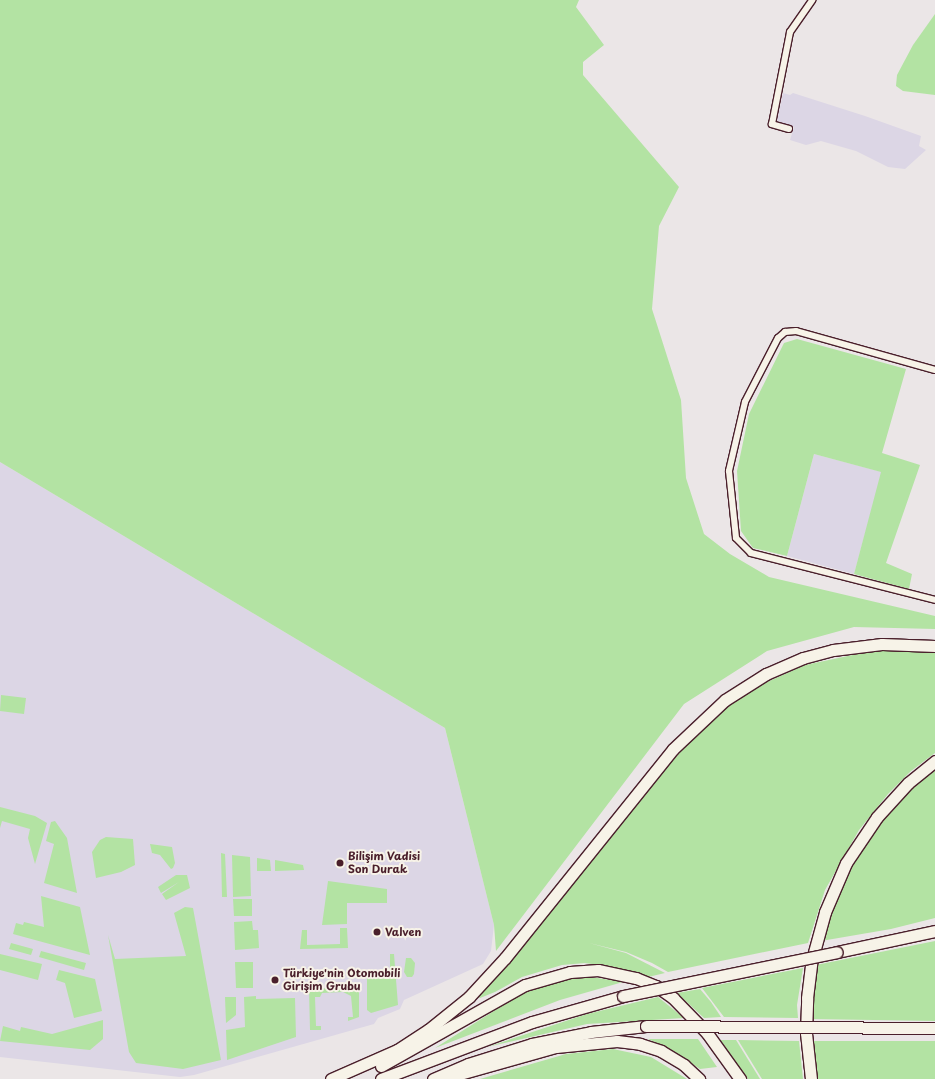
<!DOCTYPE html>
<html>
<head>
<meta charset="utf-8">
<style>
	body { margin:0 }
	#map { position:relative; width:935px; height:1079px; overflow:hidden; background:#ebe6e7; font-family:"Playpen Sans",sans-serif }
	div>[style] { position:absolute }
	.built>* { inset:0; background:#dcd6e5 }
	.green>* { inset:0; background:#b3e3a3 }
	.roads { filter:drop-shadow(1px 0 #4a1f2b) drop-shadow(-1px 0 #4a1f2b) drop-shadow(0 1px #4a1f2b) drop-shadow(0 -1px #4a1f2b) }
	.minor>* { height:6px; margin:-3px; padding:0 3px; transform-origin:3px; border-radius:3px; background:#f7f3e8 }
	.motorway>* { height:11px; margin:-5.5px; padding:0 5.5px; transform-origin:5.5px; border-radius:5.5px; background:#f7f3e8 }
	.bridges { filter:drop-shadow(1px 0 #4a1f2b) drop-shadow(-1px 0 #4a1f2b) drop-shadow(0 1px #4a1f2b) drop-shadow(0 -1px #4a1f2b) }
	.motorway-bridge>* { height:11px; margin:-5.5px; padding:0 5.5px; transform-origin:5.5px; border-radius:5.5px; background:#f7f3e8 }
	.dots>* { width:11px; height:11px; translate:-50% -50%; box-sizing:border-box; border:2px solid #f7f3e8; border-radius:50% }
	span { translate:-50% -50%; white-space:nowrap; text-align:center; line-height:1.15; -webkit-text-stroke:4px #f7f3e8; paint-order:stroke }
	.poi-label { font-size:11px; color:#4a1f2b; font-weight:700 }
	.left { translate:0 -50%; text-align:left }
</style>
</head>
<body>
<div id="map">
	<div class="built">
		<div style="clip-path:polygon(783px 93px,790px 95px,793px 93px,865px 116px,921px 136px,919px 146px,926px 150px,905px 169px,888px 167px,856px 151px,821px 141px,806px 145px,790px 140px,794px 127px,777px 121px)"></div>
		<div style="clip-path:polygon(814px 454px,882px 472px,854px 574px,787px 556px)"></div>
		<div style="clip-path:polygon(0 462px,445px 728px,494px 925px,491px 951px,483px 964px,404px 1000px,400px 1009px,378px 1018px,374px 1024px,194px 1075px,180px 1077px,0 1057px)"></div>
	</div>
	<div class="green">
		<div style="clip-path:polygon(0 0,579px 0,576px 7px,604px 45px,583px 62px,583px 75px,679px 187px,659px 226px,652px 309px,681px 400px,686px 478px,704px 534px,730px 554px,769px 577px,935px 616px,935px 629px,854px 627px,767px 651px,684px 704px,496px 951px,494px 925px,445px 728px,0 462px)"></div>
		<div style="clip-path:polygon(935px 14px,935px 95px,903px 91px,896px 86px,897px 75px,913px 45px)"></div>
		<div style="clip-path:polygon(797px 339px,906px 369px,882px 453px,920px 465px,886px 563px,912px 574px,909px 589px,854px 574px,881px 472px,814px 454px,787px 556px,753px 548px,741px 531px,737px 471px,749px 414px,784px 343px)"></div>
		<div style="clip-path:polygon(895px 650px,935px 652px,935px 753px,911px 771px,888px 794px,859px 830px,825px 890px,808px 943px,668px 972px,652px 963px,626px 952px,589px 943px,626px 953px,665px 973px,644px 978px,607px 966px,585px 963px,562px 965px,522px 977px,495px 992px,480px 998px,478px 997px,517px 954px,667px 767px,695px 735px,731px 704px,756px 687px,805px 665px,867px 652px)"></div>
		<div style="clip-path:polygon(1px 695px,26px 698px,24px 714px,0 711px)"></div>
		<div style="clip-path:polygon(935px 767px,935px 918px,891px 929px,821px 941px,851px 865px,881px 820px,900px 797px)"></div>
		<div style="clip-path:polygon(0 807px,35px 816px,47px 823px,35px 864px,28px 838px,30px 829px,2px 821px,0 828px)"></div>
		<div style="clip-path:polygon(55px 821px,67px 838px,77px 893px,44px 883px,54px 844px,46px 841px,51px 822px)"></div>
		<div style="clip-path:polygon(106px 837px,133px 839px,135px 865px,121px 872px,96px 878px,92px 852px,100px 840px)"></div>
		<div style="clip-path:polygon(150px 844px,172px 847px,175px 863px,173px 868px,171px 869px,160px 855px,152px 853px)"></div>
		<div style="clip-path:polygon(221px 853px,225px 854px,227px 897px,222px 897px)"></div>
		<div style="clip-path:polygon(232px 855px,250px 857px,251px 896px,233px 897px)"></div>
		<div style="clip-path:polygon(257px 858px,270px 860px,271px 871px,257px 871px)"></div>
		<div style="clip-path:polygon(275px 860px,303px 865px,304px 870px,275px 871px)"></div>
		<div style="clip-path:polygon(176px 875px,187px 875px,190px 888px,166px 900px,162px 894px,179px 882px,161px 893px,158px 887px)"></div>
		<div style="clip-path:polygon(328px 881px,387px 889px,387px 903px,347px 903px,347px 924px,322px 925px)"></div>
		<div style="clip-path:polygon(41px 896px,80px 907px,90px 955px,13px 934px,16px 923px,23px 925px,24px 922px,44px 927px)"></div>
		<div style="clip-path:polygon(233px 899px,252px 899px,252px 916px,234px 916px)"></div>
		<div style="clip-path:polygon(185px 907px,193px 908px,221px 1060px,183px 1069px,136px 1063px,129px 1052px,108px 935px,115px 959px,186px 956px,174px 913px)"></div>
		<div style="clip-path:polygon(252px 921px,253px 930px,258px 930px,259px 948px,235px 950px,234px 922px)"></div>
		<div style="clip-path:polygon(340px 928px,347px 928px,348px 948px,300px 949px,302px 930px,307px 930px,307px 945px,340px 944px)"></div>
		<div style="clip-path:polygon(935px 941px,935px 1021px,811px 1019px,816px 965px)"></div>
		<div style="clip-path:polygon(11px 943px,33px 949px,31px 955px,9px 949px)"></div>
		<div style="clip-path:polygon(41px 951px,86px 963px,84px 970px,39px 957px)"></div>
		<div style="clip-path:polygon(0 954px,42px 964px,38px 980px,0 970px)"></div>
		<div style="clip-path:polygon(390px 954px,394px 954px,398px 1005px,371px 1013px,367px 1010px,367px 977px,390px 976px)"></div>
		<div style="clip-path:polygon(406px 958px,411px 958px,415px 963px,414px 974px,412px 977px,407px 977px,404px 972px)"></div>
		<div style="clip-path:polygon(235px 962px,253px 962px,253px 988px,236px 988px)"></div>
		<div style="clip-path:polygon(803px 968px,797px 1005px,798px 1018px,724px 1017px,702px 988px)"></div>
		<div style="clip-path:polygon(59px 970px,95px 979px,102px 1011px,74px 1018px,65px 983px,56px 980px)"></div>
		<div style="clip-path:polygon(591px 977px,623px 982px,560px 1000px,435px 1048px,521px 994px,566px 979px)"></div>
		<div style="clip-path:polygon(359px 987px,359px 1017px,348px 1021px,348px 1017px,353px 1017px,351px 996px,343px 992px,322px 993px,320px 997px,315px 997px,316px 1026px,321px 1026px,321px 1030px,310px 1030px,309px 989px)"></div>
		<div style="clip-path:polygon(700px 989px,711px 1002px,721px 1017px,704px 1018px,677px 993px)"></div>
		<div style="clip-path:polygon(256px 996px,256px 999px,295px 998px,296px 1037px,227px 1060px,226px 1030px,245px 1027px,244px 997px)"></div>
		<div style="clip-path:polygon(225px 997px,236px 997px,236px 1015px,226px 1023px)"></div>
		<div style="clip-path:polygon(658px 997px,684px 1018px,587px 1024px,487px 1047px,587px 1014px)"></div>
		<div style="clip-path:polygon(103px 1020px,103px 1039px,90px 1050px,0 1041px,3px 1026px,20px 1031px,21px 1027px,52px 1034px)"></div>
		<div style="clip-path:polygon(648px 1039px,698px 1039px,717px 1067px,700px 1069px,668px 1048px)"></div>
		<div style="clip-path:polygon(720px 1040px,736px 1040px,760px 1079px,748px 1079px)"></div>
		<div style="clip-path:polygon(738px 1040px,799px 1041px,803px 1079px,762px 1079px)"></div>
		<div style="clip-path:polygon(812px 1041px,935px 1041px,935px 1079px,816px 1079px)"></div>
		<div style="clip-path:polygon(613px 1049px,651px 1057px,687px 1079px,480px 1079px,566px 1054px)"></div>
	</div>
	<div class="roads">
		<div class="minor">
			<div style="left:789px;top:129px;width:18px;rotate:-164deg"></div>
			<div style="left:772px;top:124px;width:94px;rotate:-78.9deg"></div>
			<div style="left:790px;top:32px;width:39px;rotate:-55deg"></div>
			<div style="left:935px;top:370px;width:144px;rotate:-164.3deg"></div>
			<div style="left:796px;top:331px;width:11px;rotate:175deg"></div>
			<div style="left:785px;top:332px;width:9px;rotate:139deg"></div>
			<div style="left:778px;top:338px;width:72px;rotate:117.3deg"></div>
			<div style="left:745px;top:402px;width:71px;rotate:103.1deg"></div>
			<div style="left:729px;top:471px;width:67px;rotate:84deg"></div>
			<div style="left:736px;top:538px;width:21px;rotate:45deg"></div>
			<div style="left:751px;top:553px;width:190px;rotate:14.3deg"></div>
		</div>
		<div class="motorway">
			<div style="left:837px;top:952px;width:100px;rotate:-12.1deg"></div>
			<div style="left:381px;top:1066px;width:165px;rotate:-29.4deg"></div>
			<div style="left:525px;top:985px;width:47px;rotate:-16.1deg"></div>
			<div style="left:570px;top:972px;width:28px;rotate:-4deg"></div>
			<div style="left:598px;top:970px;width:39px;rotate:12deg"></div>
			<div style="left:636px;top:978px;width:22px;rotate:22deg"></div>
			<div style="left:656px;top:986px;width:21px;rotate:35deg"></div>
			<div style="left:673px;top:998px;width:49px;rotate:45.8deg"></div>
			<div style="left:707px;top:1033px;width:57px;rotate:54.3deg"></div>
			<div style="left:331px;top:1079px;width:72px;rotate:-23.7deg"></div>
			<div style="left:397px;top:1050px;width:37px;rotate:-33deg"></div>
			<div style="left:428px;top:1030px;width:53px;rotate:-38.8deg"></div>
			<div style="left:469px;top:997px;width:53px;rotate:-47.3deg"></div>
			<div style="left:505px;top:958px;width:268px;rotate:-51.2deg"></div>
			<div style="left:673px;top:749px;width:71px;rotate:-43.3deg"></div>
			<div style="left:725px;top:700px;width:49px;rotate:-32.4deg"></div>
			<div style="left:766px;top:674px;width:40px;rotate:-23.4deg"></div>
			<div style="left:803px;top:658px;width:31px;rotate:-15deg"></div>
			<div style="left:833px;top:650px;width:49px;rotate:-7deg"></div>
			<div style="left:882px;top:644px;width:53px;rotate:2.2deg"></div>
			<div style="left:381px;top:1079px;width:161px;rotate:-20.7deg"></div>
			<div style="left:532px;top:1022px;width:95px;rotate:-15.9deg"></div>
			<div style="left:433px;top:1079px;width:38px;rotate:-23deg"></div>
			<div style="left:468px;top:1064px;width:67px;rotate:-17.4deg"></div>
			<div style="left:532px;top:1044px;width:60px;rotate:-11.5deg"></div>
			<div style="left:591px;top:1032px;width:55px;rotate:-6.2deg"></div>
			<div style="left:442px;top:1079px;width:118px;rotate:-15.7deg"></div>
			<div style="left:556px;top:1047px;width:61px;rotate:-5.6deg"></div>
			<div style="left:617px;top:1041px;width:23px;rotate:7deg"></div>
			<div style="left:640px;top:1044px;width:22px;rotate:18deg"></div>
			<div style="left:661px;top:1051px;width:27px;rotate:31deg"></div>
			<div style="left:684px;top:1065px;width:21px;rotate:43deg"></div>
			<div style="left:811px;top:1079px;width:46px;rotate:-96.2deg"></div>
			<div style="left:806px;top:1033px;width:35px;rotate:-88deg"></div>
			<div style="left:807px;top:998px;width:35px;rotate:-83deg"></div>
			<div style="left:811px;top:963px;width:53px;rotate:-74.6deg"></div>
			<div style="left:825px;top:912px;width:53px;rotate:-66.8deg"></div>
			<div style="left:846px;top:863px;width:55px;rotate:-56deg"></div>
			<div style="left:877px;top:817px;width:46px;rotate:-47.6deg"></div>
			<div style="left:908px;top:783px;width:35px;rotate:-39deg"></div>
		</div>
	</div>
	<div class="bridges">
		<div class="motorway-bridge">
			<div style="left:623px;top:996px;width:218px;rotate:-11.6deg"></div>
			<div style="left:646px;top:1026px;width:289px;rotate:0.4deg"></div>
		</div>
	</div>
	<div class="dots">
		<div style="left:340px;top:863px;background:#4a1f2b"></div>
		<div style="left:377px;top:932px;background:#4a1f2b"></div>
		<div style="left:275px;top:980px;background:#4a1f2b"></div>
	</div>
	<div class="poi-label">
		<span class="left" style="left:348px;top:863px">Bilişim Vadisi<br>Son Durak</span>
		<span class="left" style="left:385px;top:932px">Valven</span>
		<span class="left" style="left:283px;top:980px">Türkiye'nin Otomobili<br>Girişim Grubu</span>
	</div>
</div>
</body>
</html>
